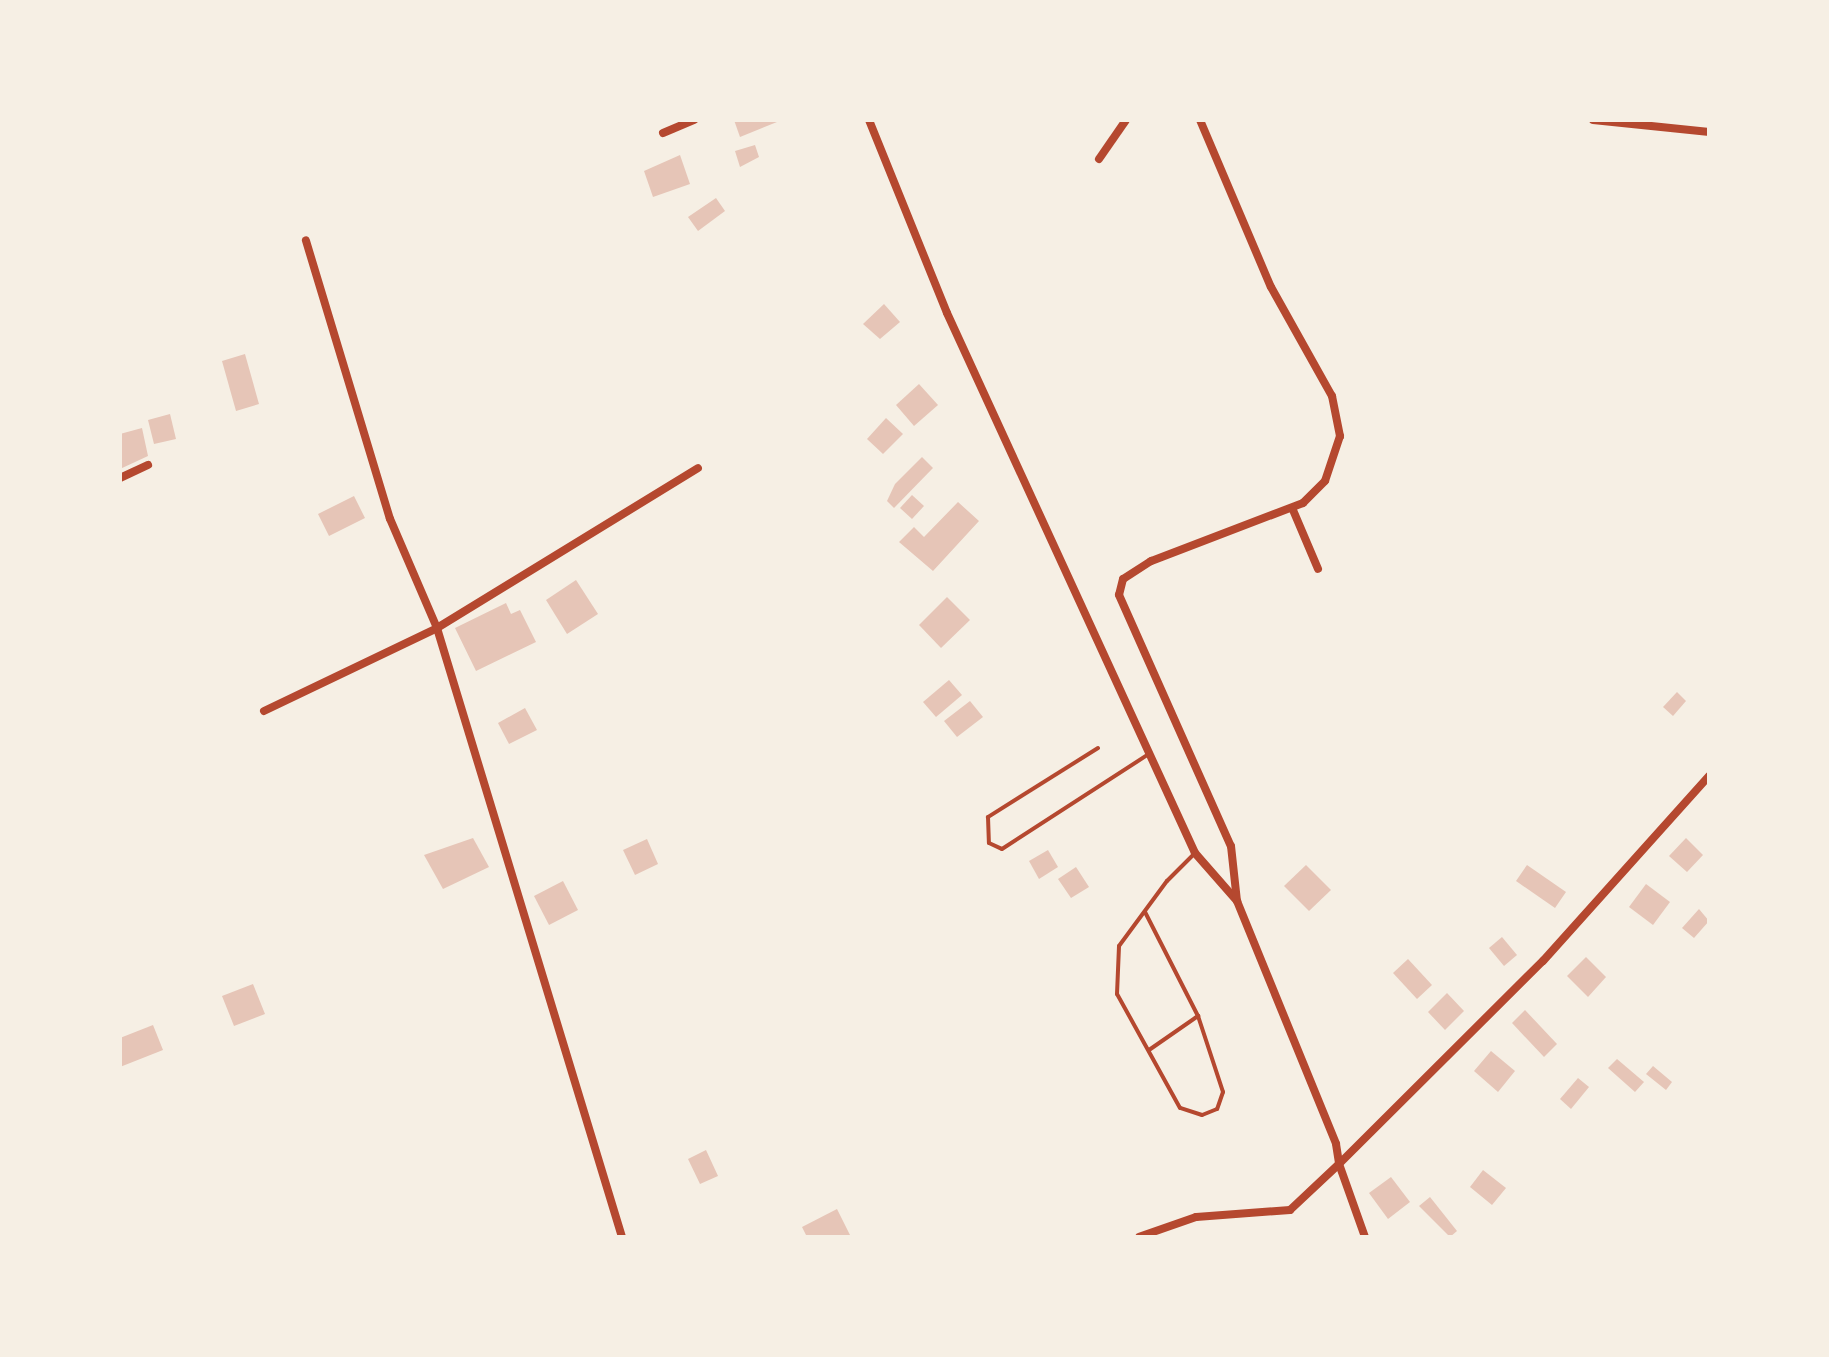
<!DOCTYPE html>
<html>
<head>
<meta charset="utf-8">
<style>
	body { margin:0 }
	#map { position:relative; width:1829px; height:1357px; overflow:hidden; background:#f6efe4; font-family:Mulish,sans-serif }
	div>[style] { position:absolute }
	.building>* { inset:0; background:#e6c5b7 }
	.service>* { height:4px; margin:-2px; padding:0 2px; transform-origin:2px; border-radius:2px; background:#b5482f }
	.minor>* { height:8px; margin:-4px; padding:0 4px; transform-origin:4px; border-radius:4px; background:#b5482f }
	span { translate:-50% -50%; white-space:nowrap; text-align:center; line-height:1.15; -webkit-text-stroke:10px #f6efe4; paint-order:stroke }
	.frame { position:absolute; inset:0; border:122px solid #f6efe4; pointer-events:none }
</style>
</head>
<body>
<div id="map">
	<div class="building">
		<div style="clip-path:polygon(734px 120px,782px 120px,740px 137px)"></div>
		<div style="clip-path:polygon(755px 145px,759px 157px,740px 167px,735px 151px)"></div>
		<div style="clip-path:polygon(680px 155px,690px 184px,653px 197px,644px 171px)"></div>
		<div style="clip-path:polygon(716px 198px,725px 211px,698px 231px,688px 217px)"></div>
		<div style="clip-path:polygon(884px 304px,900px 322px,880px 339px,863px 324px)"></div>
		<div style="clip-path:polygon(245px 354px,259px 404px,236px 411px,222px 361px)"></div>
		<div style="clip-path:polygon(919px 384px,938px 405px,914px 426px,896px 405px)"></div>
		<div style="clip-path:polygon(170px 414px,176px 439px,154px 444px,148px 420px)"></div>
		<div style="clip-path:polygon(886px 418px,903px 434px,883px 454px,867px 439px)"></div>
		<div style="clip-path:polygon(142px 428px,148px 456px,120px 469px,120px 434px)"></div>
		<div style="clip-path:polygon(922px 457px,933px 468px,894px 508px,887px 501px,895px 484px)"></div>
		<div style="clip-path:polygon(912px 495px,924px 506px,912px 519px,900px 508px)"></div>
		<div style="clip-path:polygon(354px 496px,365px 518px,329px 536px,318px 514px)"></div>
		<div style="clip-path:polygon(958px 502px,979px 521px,933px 571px,899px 542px,914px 527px,924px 537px)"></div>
		<div style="clip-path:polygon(576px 580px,598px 614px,567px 634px,546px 600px)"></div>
		<div style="clip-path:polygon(947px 597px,970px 620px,941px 648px,919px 625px)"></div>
		<div style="clip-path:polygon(506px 603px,511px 614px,520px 610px,536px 642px,476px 671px,455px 628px)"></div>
		<div style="clip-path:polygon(949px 680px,962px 695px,936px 717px,923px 702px)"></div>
		<div style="clip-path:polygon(1677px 692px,1686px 701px,1673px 716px,1663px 707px)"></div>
		<div style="clip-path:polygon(970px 701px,983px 717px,957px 737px,944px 721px)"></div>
		<div style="clip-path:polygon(525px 708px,537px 730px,509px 744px,498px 723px)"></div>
		<div style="clip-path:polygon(473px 838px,489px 867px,443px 889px,424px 855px)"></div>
		<div style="clip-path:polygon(1686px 838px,1703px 855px,1687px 872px,1669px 856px)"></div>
		<div style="clip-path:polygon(647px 839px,658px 864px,635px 875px,623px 850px)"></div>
		<div style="clip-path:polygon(1048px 850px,1058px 867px,1039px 879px,1029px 861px)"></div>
		<div style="clip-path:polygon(1306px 865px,1331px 890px,1309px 911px,1284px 886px)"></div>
		<div style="clip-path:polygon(1527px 865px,1566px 892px,1555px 908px,1516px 881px)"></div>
		<div style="clip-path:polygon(1076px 867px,1089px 887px,1071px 898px,1058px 879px)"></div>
		<div style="clip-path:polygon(563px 881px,578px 910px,549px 925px,534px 896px)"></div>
		<div style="clip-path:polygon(1646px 884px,1670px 902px,1653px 925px,1629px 907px)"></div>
		<div style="clip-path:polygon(1699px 909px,1709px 921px,1694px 938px,1682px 928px)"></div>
		<div style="clip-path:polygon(1502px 937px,1517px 955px,1504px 966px,1489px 948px)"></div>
		<div style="clip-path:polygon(1586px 957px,1606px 977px,1588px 997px,1567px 976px)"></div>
		<div style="clip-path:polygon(1408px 959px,1432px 985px,1417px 999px,1393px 973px)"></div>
		<div style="clip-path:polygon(253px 984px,265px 1014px,234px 1026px,222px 996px)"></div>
		<div style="clip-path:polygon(1447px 993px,1464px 1011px,1445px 1030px,1428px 1012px)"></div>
		<div style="clip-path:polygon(1525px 1010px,1557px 1044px,1544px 1057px,1512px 1023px)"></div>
		<div style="clip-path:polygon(153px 1025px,163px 1050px,120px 1067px,120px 1038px)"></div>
		<div style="clip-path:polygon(1491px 1051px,1515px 1071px,1498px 1092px,1474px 1071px)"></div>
		<div style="clip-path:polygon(1617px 1059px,1644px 1082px,1635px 1092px,1608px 1068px)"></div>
		<div style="clip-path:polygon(1653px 1066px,1672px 1082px,1666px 1090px,1646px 1074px)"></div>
		<div style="clip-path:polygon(1578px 1078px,1589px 1087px,1571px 1109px,1560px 1099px)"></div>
		<div style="clip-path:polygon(706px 1150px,718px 1176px,700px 1184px,688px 1159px)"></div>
		<div style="clip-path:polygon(1483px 1170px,1506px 1188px,1492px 1205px,1470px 1187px)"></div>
		<div style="clip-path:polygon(1391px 1177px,1410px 1202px,1388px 1219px,1369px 1193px)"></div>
		<div style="clip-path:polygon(1430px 1197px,1457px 1231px,1450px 1237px,1419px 1206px)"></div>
		<div style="clip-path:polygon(837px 1209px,851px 1237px,807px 1237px,802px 1227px)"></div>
	</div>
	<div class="service">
		<div style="left:1098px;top:748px;width:130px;rotate:147.9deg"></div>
		<div style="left:988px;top:817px;width:26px;rotate:88deg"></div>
		<div style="left:989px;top:843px;width:14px;rotate:25deg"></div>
		<div style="left:1002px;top:849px;width:175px;rotate:-32.9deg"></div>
		<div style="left:1145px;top:912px;width:117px;rotate:63deg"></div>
		<div style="left:1198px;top:1016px;width:80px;rotate:71.8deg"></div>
		<div style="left:1223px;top:1092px;width:18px;rotate:109deg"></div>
		<div style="left:1217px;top:1109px;width:16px;rotate:158deg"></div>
		<div style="left:1202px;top:1115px;width:23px;rotate:-162deg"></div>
		<div style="left:1180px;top:1108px;width:130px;rotate:-118.9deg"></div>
		<div style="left:1117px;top:994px;width:48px;rotate:-87.6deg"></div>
		<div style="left:1119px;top:946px;width:81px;rotate:-53.6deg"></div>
		<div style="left:1167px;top:881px;width:40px;rotate:-45deg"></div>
		<div style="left:1149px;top:1050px;width:60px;rotate:-34.8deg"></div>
	</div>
	<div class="minor">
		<div style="left:869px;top:120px;width:208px;rotate:68deg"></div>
		<div style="left:947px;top:313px;width:594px;rotate:65.33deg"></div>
		<div style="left:1195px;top:853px;width:64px;rotate:48.8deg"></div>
		<div style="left:1237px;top:901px;width:262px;rotate:67.8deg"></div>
		<div style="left:1336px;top:1144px;width:20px;rotate:81deg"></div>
		<div style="left:1339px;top:1164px;width:67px;rotate:136.8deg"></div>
		<div style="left:1290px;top:1210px;width:94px;rotate:175.7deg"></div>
		<div style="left:1196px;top:1217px;width:60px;rotate:160.7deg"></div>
		<div style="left:1200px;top:120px;width:181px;rotate:67deg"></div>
		<div style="left:1271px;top:287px;width:125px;rotate:60.8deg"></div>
		<div style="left:1332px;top:396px;width:41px;rotate:78.7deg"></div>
		<div style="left:1340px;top:436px;width:47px;rotate:108.4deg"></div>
		<div style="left:1325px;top:481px;width:31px;rotate:135deg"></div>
		<div style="left:1303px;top:503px;width:163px;rotate:159.1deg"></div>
		<div style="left:1151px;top:561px;width:33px;rotate:147deg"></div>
		<div style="left:1123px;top:579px;width:16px;rotate:104deg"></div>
		<div style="left:1119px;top:595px;width:275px;rotate:66deg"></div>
		<div style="left:1231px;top:846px;width:55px;rotate:83.8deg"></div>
		<div style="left:1593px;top:120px;width:117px;rotate:5.9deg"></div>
		<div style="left:663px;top:133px;width:34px;rotate:-23deg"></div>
		<div style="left:1099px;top:159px;width:47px;rotate:-55.3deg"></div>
		<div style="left:120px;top:478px;width:31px;rotate:-25deg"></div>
		<div style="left:1293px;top:510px;width:64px;rotate:67deg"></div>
		<div style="left:264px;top:711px;width:192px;rotate:-25.6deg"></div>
		<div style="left:437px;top:628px;width:119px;rotate:-113.3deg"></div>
		<div style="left:390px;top:519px;width:291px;rotate:-106.8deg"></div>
		<div style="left:622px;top:1237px;width:636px;rotate:-106.9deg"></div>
		<div style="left:437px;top:628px;width:306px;rotate:-31.5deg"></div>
		<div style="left:1365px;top:1237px;width:77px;rotate:-109.6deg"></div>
		<div style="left:1339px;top:1164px;width:288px;rotate:-44.9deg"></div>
		<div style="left:1543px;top:961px;width:249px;rotate:-48.1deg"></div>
	</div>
	<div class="frame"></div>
</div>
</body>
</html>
